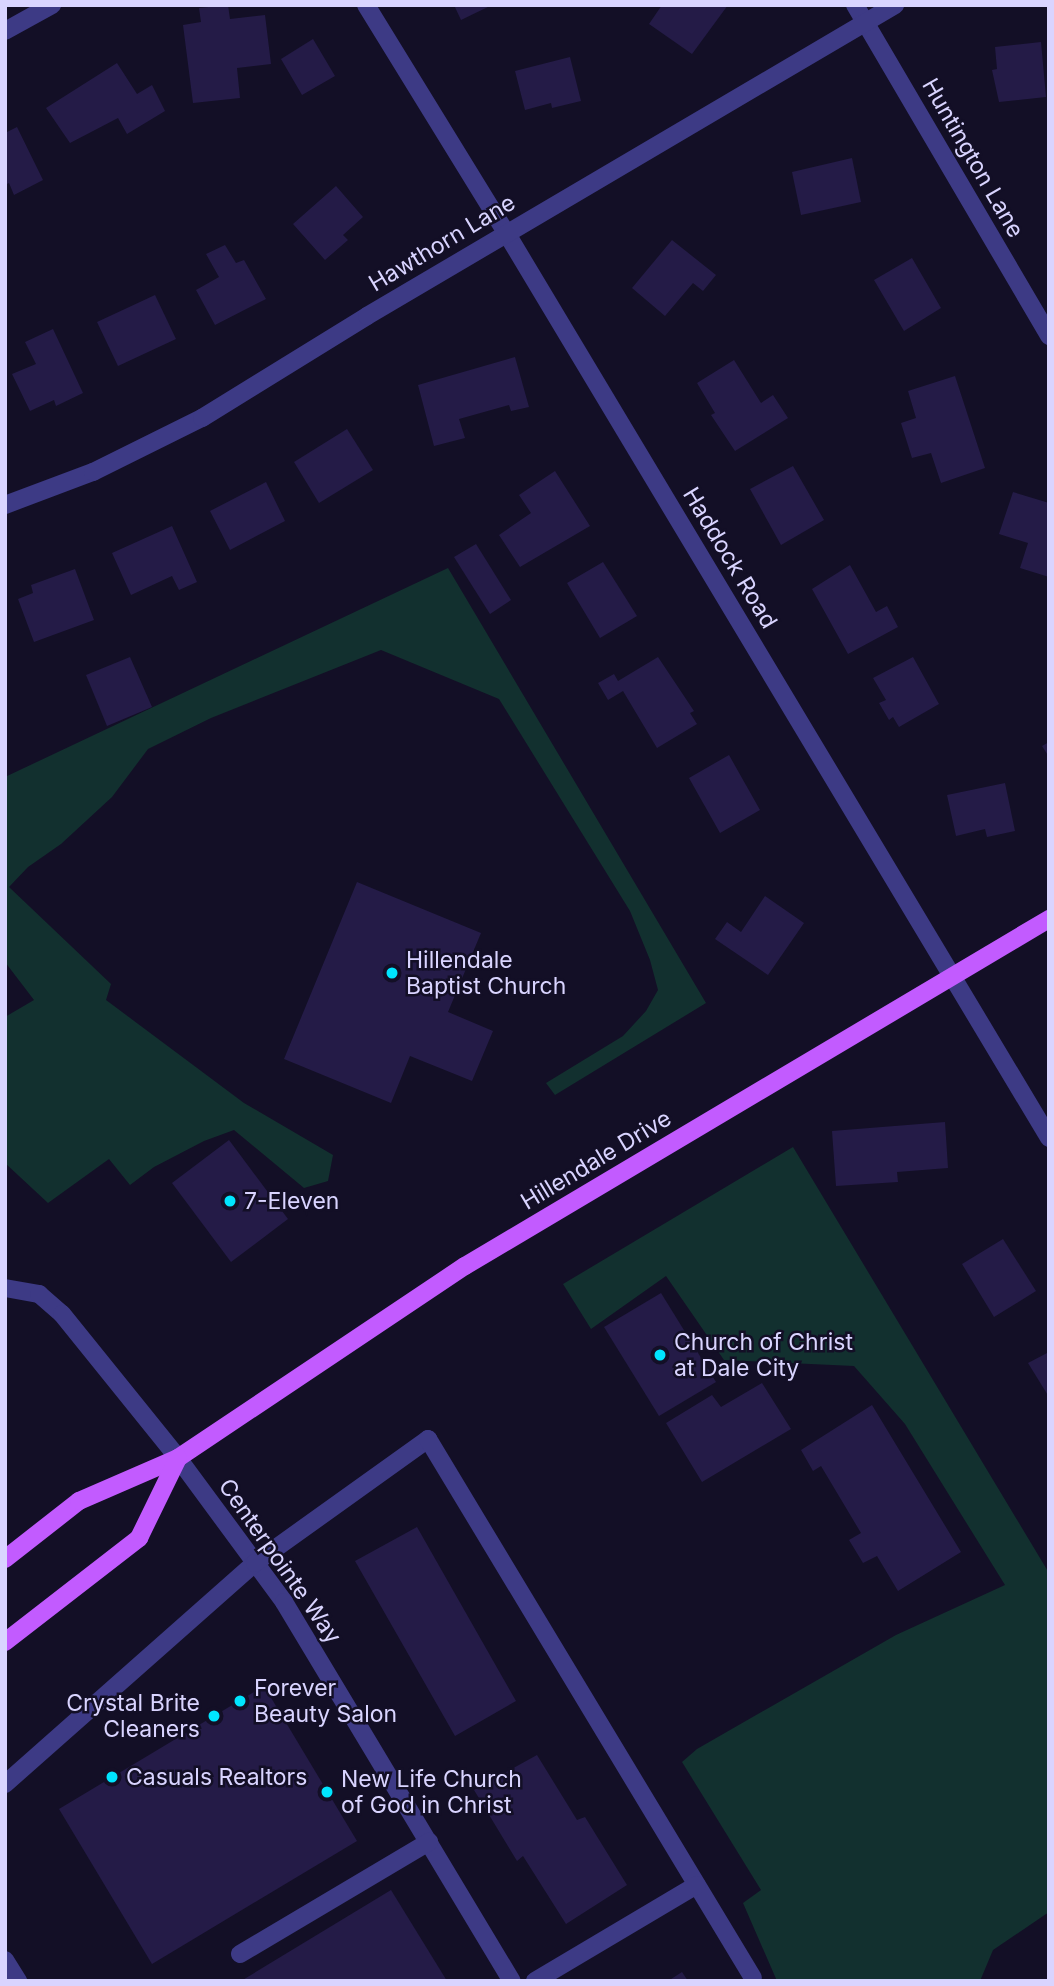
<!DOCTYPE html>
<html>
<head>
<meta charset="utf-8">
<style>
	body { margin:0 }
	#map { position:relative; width:1054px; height:1986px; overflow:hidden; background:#130f26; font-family:Inter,sans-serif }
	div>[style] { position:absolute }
	.green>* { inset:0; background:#12302f }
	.building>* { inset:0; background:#241b47 }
	.minor>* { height:18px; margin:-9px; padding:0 9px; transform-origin:9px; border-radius:9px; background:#3d3a85 }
	.major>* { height:18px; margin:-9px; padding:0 9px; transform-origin:9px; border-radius:9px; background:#c25bff }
	.dots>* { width:19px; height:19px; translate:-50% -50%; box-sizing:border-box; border:4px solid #130f26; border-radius:50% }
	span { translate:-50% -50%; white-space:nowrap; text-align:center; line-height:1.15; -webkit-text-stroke:5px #130f26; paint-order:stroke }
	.street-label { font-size:23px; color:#d9d4ff }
	.poi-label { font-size:23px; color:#d9d4ff }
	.left { translate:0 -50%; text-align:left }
	.right { translate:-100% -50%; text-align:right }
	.frame { position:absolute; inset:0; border:7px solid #d9d4ff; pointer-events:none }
</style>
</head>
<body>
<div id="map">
	<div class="green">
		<div style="clip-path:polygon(448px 568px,706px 1003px,555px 1095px,546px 1083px,623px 1036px,646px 1011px,658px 990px,650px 960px,630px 911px,499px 699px,381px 650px,211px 718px,148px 749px,112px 797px,61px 844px,28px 867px,9px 887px,111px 984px,106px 1000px,244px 1103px,333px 1155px,328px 1181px,304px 1188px,234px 1130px,204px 1141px,154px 1167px,130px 1185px,109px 1159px,48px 1203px,5px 1163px,5px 1017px,34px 1000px,5px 962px,5px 777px)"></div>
		<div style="clip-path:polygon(793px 1147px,1049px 1573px,1049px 1912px,993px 1950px,980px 1981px,777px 1981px,743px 1903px,761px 1890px,682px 1762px,697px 1749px,896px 1635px,1005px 1585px,905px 1424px,854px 1366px,724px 1360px,666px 1276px,591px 1329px,563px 1284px)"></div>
	</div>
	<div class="building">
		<div style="clip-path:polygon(228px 5px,230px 19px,265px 15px,271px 64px,237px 68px,240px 98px,193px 103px,183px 25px,201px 22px,199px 8px)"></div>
		<div style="clip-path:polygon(454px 5px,492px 5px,461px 20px)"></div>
		<div style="clip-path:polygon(662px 5px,728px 5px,692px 54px,649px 24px)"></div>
		<div style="clip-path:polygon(313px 39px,335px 76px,302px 95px,281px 59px)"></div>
		<div style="clip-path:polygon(1041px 42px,1046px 97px,999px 102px,992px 70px,997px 69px,995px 47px)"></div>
		<div style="clip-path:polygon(570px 57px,581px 101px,552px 108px,551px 103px,525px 110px,515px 71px)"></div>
		<div style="clip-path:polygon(117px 63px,137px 94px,152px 85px,165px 111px,127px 134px,118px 118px,70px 143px,46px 108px)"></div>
		<div style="clip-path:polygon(17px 127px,43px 180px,14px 195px,9px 183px,5px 185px,5px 133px)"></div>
		<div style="clip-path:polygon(852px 158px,861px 202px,801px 215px,792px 172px)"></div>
		<div style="clip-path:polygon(336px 186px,363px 217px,343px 235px,348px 240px,325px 260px,293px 224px)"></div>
		<div style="clip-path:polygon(672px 240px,716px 275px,703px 291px,693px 283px,665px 316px,632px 288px)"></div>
		<div style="clip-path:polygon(225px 245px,236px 263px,244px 260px,266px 299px,215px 325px,196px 290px,219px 277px,206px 254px)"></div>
		<div style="clip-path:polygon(912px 258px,941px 308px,904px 331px,874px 280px)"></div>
		<div style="clip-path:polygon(155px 295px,176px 339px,118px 366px,97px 322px)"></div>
		<div style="clip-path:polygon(53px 329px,83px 393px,56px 406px,54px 400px,30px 411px,12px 374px,36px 364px,25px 342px)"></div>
		<div style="clip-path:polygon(515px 357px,529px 407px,511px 411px,509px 405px,459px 419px,465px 438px,434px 446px,418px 385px)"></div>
		<div style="clip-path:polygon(734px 360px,761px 403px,773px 395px,788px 418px,735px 451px,711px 415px,715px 413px,697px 383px)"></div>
		<div style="clip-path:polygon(955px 376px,985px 468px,941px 483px,931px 453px,912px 458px,901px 423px,916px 418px,908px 391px)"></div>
		<div style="clip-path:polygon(347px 429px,373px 470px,319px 503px,294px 462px)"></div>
		<div style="clip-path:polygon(793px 466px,824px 520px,781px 545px,750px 489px)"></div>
		<div style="clip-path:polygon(555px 471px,590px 526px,520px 567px,499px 535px,531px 513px,519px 495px)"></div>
		<div style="clip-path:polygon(266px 482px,285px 521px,230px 550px,210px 511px)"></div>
		<div style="clip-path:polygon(1013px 492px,1049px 503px,1049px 577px,1020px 568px,1028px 543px,999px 534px)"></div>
		<div style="clip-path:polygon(172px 526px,197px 582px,179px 590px,172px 576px,131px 595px,112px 553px)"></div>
		<div style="clip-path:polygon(476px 544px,511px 600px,490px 614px,454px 557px)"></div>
		<div style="clip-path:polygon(603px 562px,637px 616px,600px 638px,567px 583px)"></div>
		<div style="clip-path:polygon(850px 565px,876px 612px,887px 606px,898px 627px,848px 654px,812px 589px)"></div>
		<div style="clip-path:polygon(75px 569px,94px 620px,34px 642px,18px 599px,33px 593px,31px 585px)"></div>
		<div style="clip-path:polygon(130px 657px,152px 707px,107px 726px,86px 675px)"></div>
		<div style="clip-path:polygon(658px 657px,694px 711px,690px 713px,697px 724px,657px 748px,623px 691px,608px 700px,598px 683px,614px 674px,618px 681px)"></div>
		<div style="clip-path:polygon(913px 657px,939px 704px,899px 727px,893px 717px,889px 720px,879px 703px,886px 700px,873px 678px)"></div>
		<div style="clip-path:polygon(1049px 742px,1049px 757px,1042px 746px)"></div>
		<div style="clip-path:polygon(729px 755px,760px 810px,720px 833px,689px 778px)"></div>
		<div style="clip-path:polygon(1005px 783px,1015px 831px,987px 837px,985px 829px,956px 836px,947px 795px)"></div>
		<div style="clip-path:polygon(357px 882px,481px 933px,448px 1012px,493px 1031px,472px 1081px,410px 1056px,391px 1103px,284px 1059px)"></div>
		<div style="clip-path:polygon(765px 896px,804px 923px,768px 975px,715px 939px,727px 922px,741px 932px)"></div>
		<div style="clip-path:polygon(945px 1122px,948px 1168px,897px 1172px,898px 1182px,836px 1186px,832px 1131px)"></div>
		<div style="clip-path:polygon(229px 1140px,288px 1219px,231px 1262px,172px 1183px)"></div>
		<div style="clip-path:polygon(1003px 1239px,1036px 1291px,994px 1317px,962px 1264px)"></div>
		<div style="clip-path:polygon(661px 1293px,716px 1382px,659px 1416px,604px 1327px)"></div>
		<div style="clip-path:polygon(1049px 1352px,1049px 1397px,1028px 1363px)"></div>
		<div style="clip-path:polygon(762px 1383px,791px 1429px,702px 1482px,666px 1423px,712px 1395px,721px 1407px)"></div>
		<div style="clip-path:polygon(872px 1405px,961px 1552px,898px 1591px,877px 1556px,863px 1563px,849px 1540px,861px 1533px,821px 1466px,813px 1471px,801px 1450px)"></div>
		<div style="clip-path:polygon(417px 1527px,516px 1701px,455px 1736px,355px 1561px)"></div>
		<div style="clip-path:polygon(264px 1686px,357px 1841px,152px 1964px,59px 1809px)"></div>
		<div style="clip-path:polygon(537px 1755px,577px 1820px,585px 1817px,627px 1885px,566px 1924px,523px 1856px,517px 1861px,474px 1790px)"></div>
		<div style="clip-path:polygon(391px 1890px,447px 1981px,241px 1981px)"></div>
		<div style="clip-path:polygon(682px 1972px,688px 1981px,668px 1981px)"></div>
	</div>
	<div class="minor">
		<div style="left:366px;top:5px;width:269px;rotate:58.4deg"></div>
		<div style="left:507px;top:234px;width:1054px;rotate:59.05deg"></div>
		<div style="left:855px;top:5px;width:384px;rotate:59.6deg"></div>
		<div style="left:5px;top:31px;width:54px;rotate:-29deg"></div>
		<div style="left:5px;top:505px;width:94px;rotate:-20.6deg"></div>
		<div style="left:93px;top:472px;width:122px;rotate:-26.4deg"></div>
		<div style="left:202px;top:418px;width:194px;rotate:-31.7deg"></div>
		<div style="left:367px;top:316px;width:613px;rotate:-30.5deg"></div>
		<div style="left:5px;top:1288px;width:35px;rotate:10deg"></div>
		<div style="left:39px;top:1294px;width:30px;rotate:41deg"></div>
		<div style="left:62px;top:1314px;width:185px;rotate:51.1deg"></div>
		<div style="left:178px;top:1458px;width:179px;rotate:53.6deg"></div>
		<div style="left:284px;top:1602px;width:442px;rotate:59deg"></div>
		<div style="left:5px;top:1784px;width:334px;rotate:-41.5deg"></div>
		<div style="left:255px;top:1563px;width:213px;rotate:-35.6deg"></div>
		<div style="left:428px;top:1439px;width:629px;rotate:58.91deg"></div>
		<div style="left:240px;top:1954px;width:220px;rotate:-30.7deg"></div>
		<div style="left:5px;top:1960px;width:25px;rotate:58deg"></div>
		<div style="left:535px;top:1981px;width:188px;rotate:-30.7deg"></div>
	</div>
	<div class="major">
		<div style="left:5px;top:1559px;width:94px;rotate:-38.1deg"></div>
		<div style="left:79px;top:1501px;width:108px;rotate:-23.5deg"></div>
		<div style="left:178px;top:1458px;width:345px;rotate:-33.8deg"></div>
		<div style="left:465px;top:1266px;width:679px;rotate:-30.72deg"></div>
		<div style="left:5px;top:1642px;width:170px;rotate:-37.8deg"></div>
		<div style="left:139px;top:1538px;width:89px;rotate:-64deg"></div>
	</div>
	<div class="dots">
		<div style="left:392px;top:973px;background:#00e5ff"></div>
		<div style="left:230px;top:1201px;background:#00e5ff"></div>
		<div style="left:660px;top:1355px;background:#00e5ff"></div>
		<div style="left:240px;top:1701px;background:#00e5ff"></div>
		<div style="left:214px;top:1716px;background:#00e5ff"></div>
		<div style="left:112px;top:1777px;background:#00e5ff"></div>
		<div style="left:327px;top:1792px;background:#00e5ff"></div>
	</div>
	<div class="street-label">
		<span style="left:973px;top:158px;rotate:60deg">Huntington Lane</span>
		<span style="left:442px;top:243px;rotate:-31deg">Hawthorn Lane</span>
		<span style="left:730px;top:558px;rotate:59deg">Haddock Road</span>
		<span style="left:596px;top:1160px;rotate:-31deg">Hillendale Drive</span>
		<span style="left:280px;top:1561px;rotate:55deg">Centerpointe Way</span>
	</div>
	<div class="poi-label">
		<span class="left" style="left:406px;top:973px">Hillendale<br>Baptist Church</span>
		<span class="left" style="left:244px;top:1201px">7-Eleven</span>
		<span class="left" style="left:674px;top:1355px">Church of Christ<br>at Dale City</span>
		<span class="left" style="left:254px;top:1701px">Forever<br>Beauty Salon</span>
		<span class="right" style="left:200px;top:1716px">Crystal Brite<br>Cleaners</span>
		<span class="left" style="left:126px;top:1777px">Casuals Realtors</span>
		<span class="left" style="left:341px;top:1792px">New Life Church<br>of God in Christ</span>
	</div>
	<div class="frame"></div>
</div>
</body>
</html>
